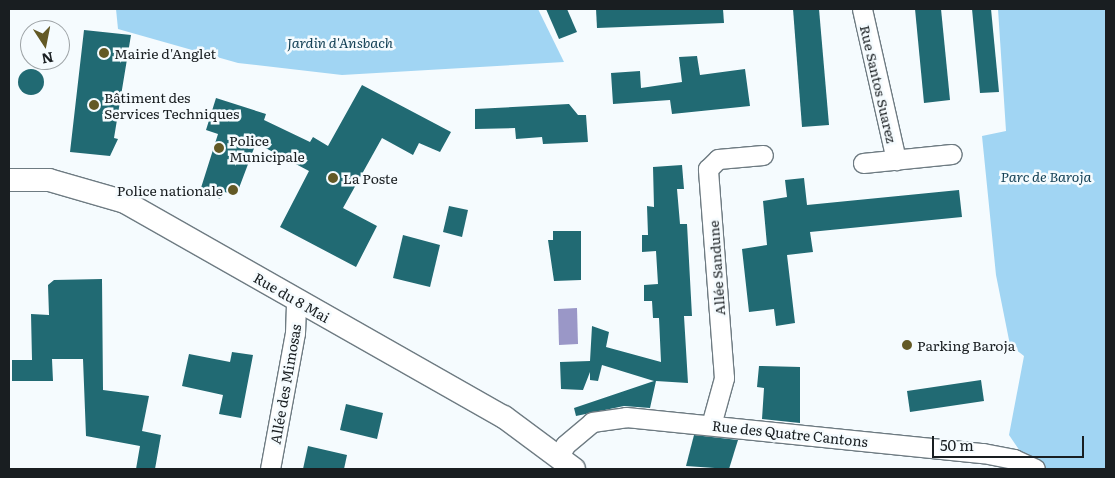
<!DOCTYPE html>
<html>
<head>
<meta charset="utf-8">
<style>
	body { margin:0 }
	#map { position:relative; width:1115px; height:478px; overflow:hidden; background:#f5fbfe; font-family:Literata,serif }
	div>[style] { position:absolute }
	.green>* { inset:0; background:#a1d5f3 }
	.water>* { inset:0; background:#9a97c7 }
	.building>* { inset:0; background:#216a73 }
	.round { border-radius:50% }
	.roads { filter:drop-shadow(1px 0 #6e7b82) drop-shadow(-1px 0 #6e7b82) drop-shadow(0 1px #6e7b82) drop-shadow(0 -1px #6e7b82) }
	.minor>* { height:19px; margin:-9.5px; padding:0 9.5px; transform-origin:9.5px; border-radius:9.5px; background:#fff }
	.tertiary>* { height:22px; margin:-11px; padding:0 11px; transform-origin:11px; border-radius:11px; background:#fff }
	.dots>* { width:14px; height:14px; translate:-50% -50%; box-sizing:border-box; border:2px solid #f5fbfe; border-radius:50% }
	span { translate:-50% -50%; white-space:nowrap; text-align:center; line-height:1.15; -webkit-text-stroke:5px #f5fbfe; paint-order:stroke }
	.park-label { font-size:14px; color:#113e53; font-style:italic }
	.poi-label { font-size:14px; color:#191e21 }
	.left { translate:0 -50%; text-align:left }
	.right { translate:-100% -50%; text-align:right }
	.street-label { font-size:14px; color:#191e21 }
	.frame { position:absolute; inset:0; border:10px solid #191e21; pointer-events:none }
	.north { position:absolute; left:20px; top:20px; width:50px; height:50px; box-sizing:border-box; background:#f5fbfe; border:1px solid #9da3a6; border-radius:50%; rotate:169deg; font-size:14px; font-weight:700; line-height:20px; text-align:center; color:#191e21 }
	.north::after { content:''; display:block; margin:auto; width:18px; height:22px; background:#635925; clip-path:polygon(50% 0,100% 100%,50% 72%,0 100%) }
	.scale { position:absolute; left:932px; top:436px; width:152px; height:22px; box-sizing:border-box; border:2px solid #191e21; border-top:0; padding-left:6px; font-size:15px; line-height:18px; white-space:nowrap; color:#191e21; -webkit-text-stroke:4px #f5fbfe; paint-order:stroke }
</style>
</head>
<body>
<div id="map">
	<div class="green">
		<div style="clip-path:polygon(116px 9px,538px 9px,564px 62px,342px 75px,238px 63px,118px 29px)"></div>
		<div style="clip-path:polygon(998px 9px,1106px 9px,1106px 469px,1047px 469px,1022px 454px,1009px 435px,1024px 356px,1010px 345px,996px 275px,982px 136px,1006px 131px)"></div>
	</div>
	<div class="water">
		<div style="clip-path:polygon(577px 308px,578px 344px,559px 345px,558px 309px)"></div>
	</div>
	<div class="building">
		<div style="clip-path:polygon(546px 9px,567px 9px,577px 32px,559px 39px)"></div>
		<div style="clip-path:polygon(596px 9px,723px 9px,724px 23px,597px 28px)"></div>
		<div style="clip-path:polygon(793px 9px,819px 9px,829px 125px,802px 127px)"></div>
		<div style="clip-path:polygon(915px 9px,941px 9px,950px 100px,924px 103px)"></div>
		<div style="clip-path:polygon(972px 9px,991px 9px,999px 92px,980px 93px)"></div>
		<div style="clip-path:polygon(84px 30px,131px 35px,114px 138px,118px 139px,110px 156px,70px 152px)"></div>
		<div style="clip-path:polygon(697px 56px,700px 75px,745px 69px,750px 106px,672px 114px,670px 100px,613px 104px,611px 73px,640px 71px,641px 88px,682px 82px,679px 57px)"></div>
		<div class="round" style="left:18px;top:69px;width:26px;height:26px"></div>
		<div style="clip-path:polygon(362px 85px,451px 132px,440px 152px,419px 143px,413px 155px,382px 138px,343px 208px,377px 226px,356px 267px,280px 227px,309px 171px,256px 143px,236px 196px,222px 191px,220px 199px,200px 191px,218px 134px,206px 130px,216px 98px,266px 114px,264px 120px,310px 142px,313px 137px,328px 146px)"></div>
		<div style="clip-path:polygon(569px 104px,578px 115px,586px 115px,588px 142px,543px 144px,542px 137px,516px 139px,515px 128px,475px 129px,475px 109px)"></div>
		<div style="clip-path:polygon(682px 165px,684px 189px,677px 189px,680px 224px,687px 224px,692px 316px,684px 316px,688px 383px,656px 381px,650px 408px,624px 406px,576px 416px,574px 408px,654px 381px,602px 365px,598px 381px,590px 380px,590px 372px,583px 390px,561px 389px,560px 362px,590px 361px,592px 326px,609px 332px,606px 347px,661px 362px,659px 318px,653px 318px,652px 301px,644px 301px,644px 285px,658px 284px,656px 251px,642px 252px,642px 235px,648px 235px,647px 206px,654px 207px,653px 167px)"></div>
		<div style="clip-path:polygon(804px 178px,807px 205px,959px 190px,962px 217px,810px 232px,813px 252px,787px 255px,795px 323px,776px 326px,774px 309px,749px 312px,742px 249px,767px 245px,763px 201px,787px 197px,785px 180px)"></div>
		<div style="clip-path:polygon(449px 206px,468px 210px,462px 237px,443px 232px)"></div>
		<div style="clip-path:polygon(553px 231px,581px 231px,581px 280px,554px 281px,548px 240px,553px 240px)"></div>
		<div style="clip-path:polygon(403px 235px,440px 245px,430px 287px,393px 278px)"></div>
		<div style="clip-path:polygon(102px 279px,103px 390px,149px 396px,142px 431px,161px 435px,155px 469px,136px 469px,140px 446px,86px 436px,83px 359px,52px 359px,53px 381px,12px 381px,12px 360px,32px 360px,31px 314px,49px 315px,48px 285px,54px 280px)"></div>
		<div style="clip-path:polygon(232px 352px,253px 355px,241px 418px,219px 414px,223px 395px,182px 386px,189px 354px,230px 362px)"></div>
		<div style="clip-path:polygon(759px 366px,800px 367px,800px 423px,762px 419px,764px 388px,757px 387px)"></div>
		<div style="clip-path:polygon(981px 380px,984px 401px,910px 412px,907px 391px)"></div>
		<div style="clip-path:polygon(346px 404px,383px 413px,377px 439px,340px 430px)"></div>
		<div style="clip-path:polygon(694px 435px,738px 440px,729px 469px,686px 466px)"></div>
		<div style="clip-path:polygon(308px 446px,347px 455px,344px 469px,303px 469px)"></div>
	</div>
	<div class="roads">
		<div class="minor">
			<div style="left:862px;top:9px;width:155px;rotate:77.3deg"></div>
			<div style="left:863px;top:163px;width:89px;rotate:-5.8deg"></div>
			<div style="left:711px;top:425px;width:49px;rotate:-74.5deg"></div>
			<div style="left:724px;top:378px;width:210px;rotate:-94.4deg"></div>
			<div style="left:708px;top:169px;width:14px;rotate:-45deg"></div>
			<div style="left:718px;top:159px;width:45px;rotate:-5.1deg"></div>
			<div style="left:559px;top:457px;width:13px;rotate:-63deg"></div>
			<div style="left:565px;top:445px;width:35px;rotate:-40deg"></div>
			<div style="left:592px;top:422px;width:34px;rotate:-8deg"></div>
			<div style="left:626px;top:417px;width:359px;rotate:5.8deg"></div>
			<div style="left:983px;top:453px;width:32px;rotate:11deg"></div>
			<div style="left:1014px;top:459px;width:23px;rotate:25deg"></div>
			<div style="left:270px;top:469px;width:138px;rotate:-79.6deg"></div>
			<div style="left:295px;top:333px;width:34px;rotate:-88deg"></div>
		</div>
		<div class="tertiary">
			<div style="left:9px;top:180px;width:40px"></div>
			<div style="left:49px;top:180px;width:79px;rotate:16.1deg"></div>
			<div style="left:125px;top:202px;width:436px;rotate:29.6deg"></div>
			<div style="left:504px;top:417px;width:87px;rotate:36.6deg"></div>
		</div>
	</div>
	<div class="dots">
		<div style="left:104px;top:53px;background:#635925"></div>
		<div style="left:94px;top:105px;background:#635925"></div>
		<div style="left:219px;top:148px;background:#635925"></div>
		<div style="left:333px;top:178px;background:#635925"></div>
		<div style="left:233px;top:190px;background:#635925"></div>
		<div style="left:907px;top:345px;background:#635925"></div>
	</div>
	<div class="park-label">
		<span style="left:340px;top:42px">Jardin d'Ansbach</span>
		<span style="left:1046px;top:176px">Parc de Baroja</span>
	</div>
	<div class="poi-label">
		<span class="left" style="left:114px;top:53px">Mairie d'Anglet</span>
		<span class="left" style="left:104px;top:105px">Bâtiment des<br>Services Techniques</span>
		<span class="left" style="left:229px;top:148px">Police<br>Municipale</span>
		<span class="left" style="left:343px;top:178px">La Poste</span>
		<span class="right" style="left:223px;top:190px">Police nationale</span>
		<span class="left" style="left:917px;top:345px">Parking Baroja</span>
	</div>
	<div class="street-label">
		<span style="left:879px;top:84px;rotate:77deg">Rue Santos Suarez</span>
		<span style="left:716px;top:268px;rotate:-94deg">Allée Sandune</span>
		<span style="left:292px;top:297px;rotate:30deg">Rue du 8 Mai</span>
		<span style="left:285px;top:384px;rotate:-80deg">Allée des Mimosas</span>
		<span style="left:790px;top:433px;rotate:6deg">Rue des Quatre Cantons</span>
	</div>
	<div class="frame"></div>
	<div class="north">N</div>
	<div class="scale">50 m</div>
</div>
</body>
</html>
